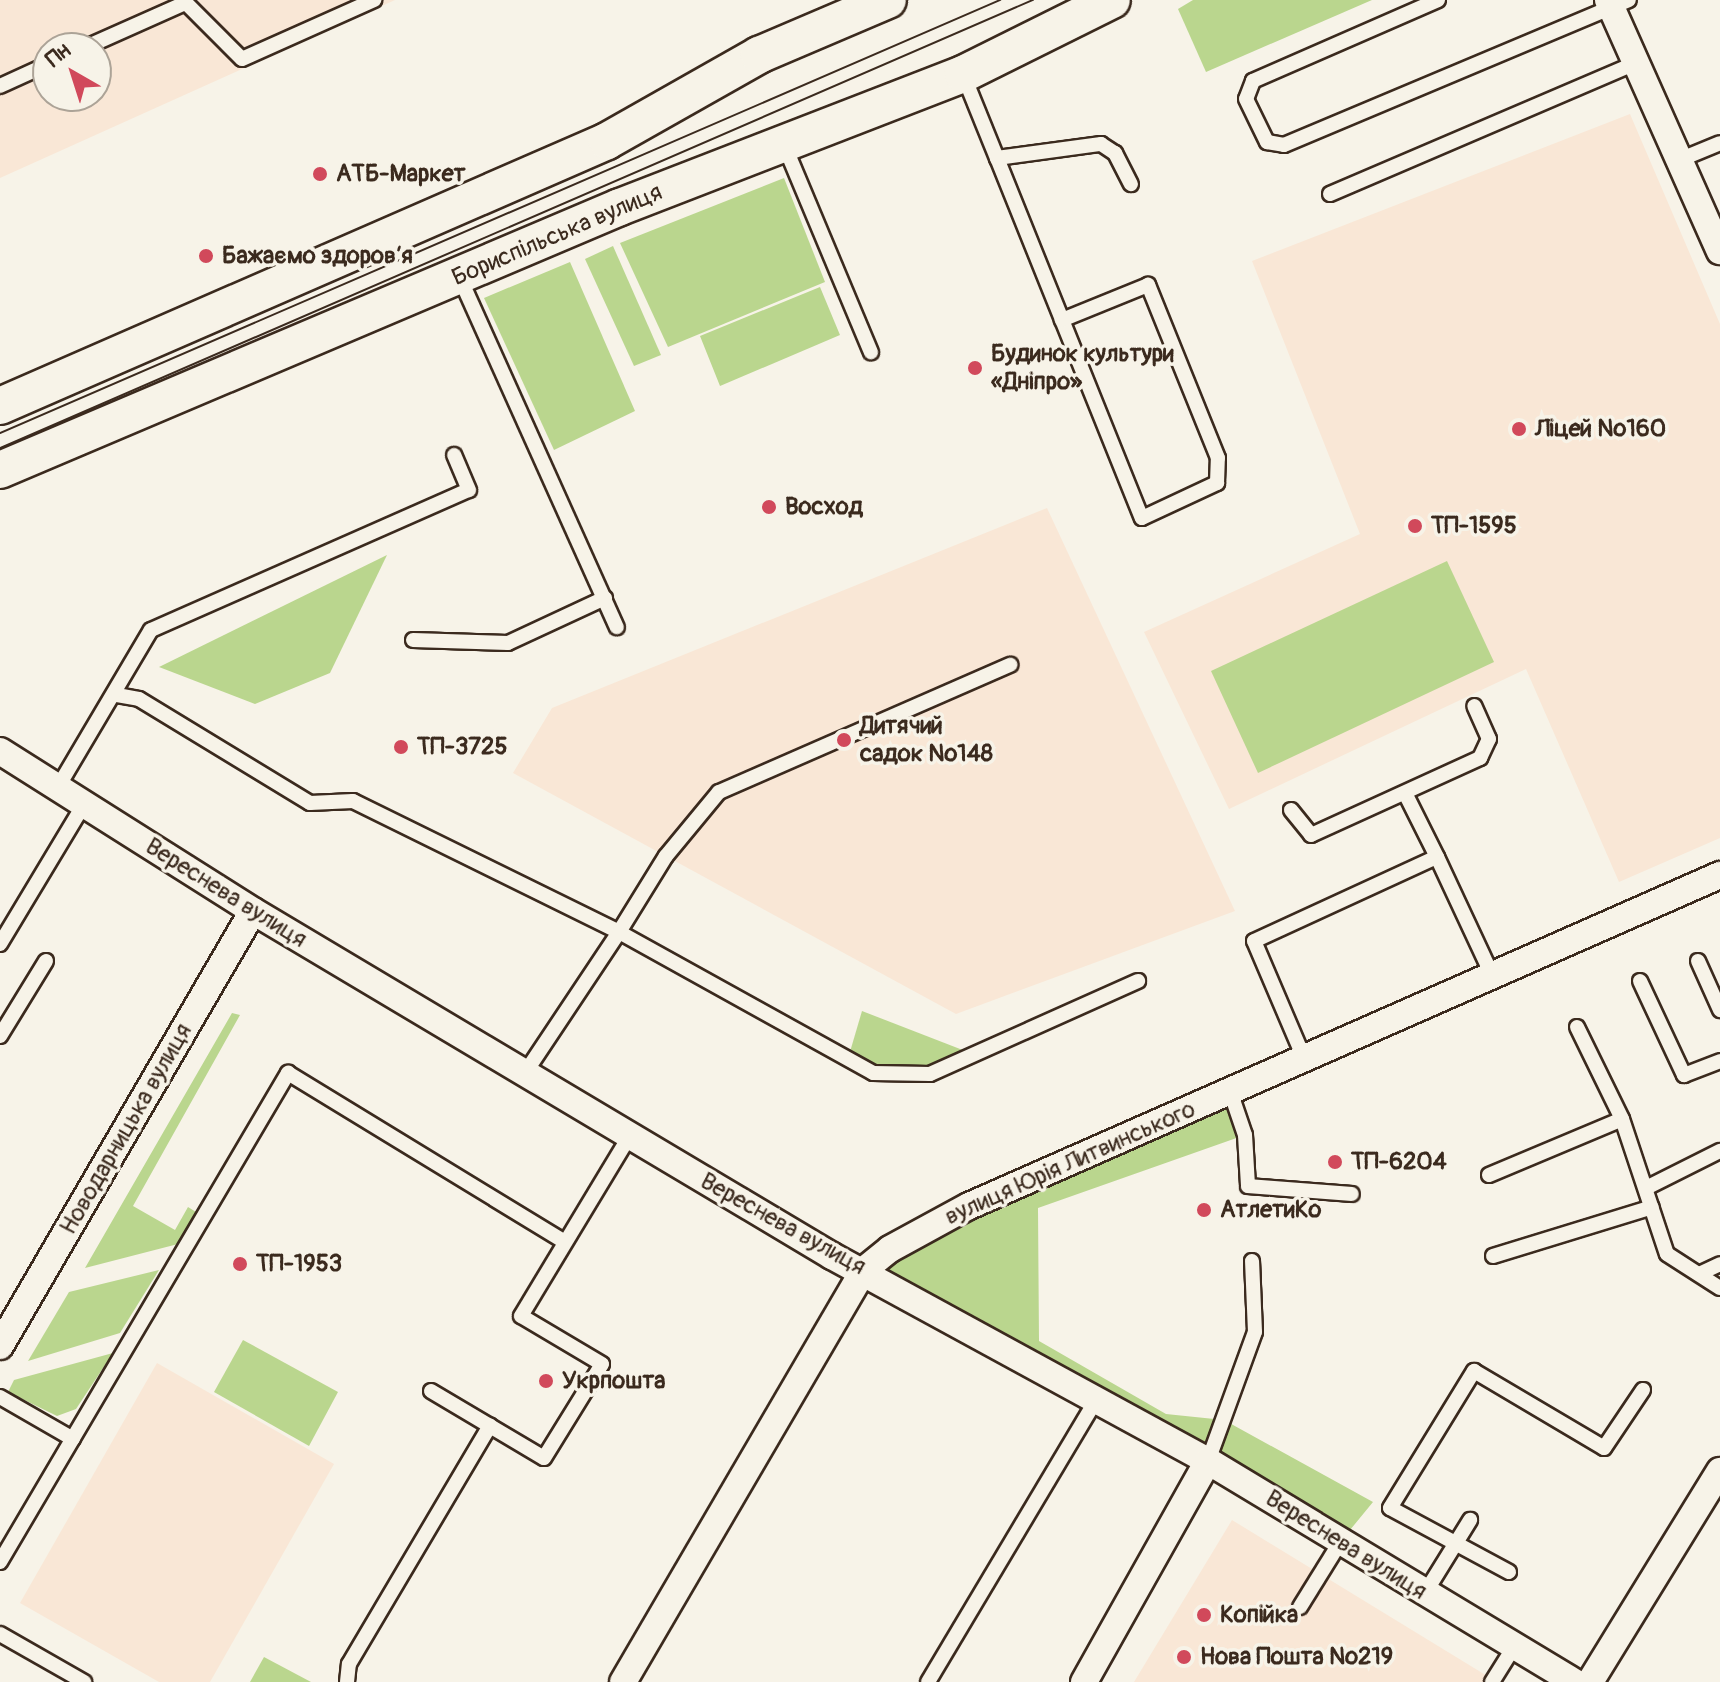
<!DOCTYPE html>
<html>
<head>
<meta charset="utf-8">
<style>
	body { margin:0 }
	#map { position:relative; width:1720px; height:1682px; overflow:hidden; background:#f7f3e8; font-family:Pangolin,sans-serif }
	div>[style] { position:absolute }
	.built>* { inset:0; background:#f9e7d6 }
	.green>* { inset:0; background:#bad68e }
	.roads { filter:drop-shadow(2px 0 #3b2a1e) drop-shadow(-2px 0 #3b2a1e) drop-shadow(0 2px #3b2a1e) drop-shadow(0 -2px #3b2a1e) }
	.lane>* { height:14px; margin:-7px; padding:0 7px; transform-origin:7px; border-radius:7px; background:#f7f3e8 }
	.street>* { height:26px; margin:-13px; padding:0 13px; transform-origin:13px; border-radius:13px; background:#f7f3e8 }
	.secondary>* { height:36px; margin:-18px; padding:0 18px; transform-origin:18px; border-radius:18px; background:#f7f3e8 }
	.tram>* { height:2px; margin:-1px; padding:0 1px; transform-origin:1px; border-radius:1px; background:#3b2a1e }
	.dots>* { width:22px; height:22px; translate:-50% -50%; box-sizing:border-box; border:4px solid #f7f3e8; border-radius:50% }
	span { translate:-50% -50%; white-space:nowrap; text-align:center; line-height:1.15; -webkit-text-stroke:7px #f7f3e8; paint-order:stroke }
	.poi-label { font-size:24px; color:#3b2a1e; font-weight:700 }
	.left { translate:0 -50%; text-align:left }
	.street-label { font-size:24px; color:#3b2a1e }
	.north { position:absolute; left:32px; top:32px; width:80px; height:80px; box-sizing:border-box; background:#f7f3e8; border:2px solid #aca397; border-radius:50%; rotate:321deg; font-size:22px; font-weight:700; line-height:32px; text-align:center; color:#3b2a1e }
	.north::after { content:''; display:block; margin:auto; width:28px; height:36px; background:#d1495b; clip-path:polygon(50% 0,100% 100%,50% 72%,0 100%) }
</style>
</head>
<body>
<div id="map">
	<div class="built">
		<div style="clip-path:polygon(evenodd,0 0,395px 0,0 178px,0 0,48px 48px,96px 48px,96px 96px,48px 96px,48px 48px)"></div>
		<div style="clip-path:polygon(1630px 114px,1720px 324px,1720px 838px,1619px 882px,1526px 669px,1229px 809px,1144px 632px,1360px 534px,1252px 261px)"></div>
		<div style="clip-path:polygon(1047px 508px,1235px 911px,956px 1014px,513px 773px,552px 708px)"></div>
		<div style="clip-path:polygon(157px 1363px,334px 1464px,210px 1682px,159px 1682px,20px 1603px)"></div>
		<div style="clip-path:polygon(1232px 1520px,1497px 1682px,1134px 1682px)"></div>
	</div>
	<div class="green">
		<div style="clip-path:polygon(1193px 0,1372px 0,1206px 72px,1178px 9px)"></div>
		<div style="clip-path:polygon(784px 178px,825px 282px,668px 347px,620px 243px)"></div>
		<div style="clip-path:polygon(613px 246px,661px 355px,634px 366px,585px 259px)"></div>
		<div style="clip-path:polygon(570px 262px,635px 411px,554px 450px,484px 298px)"></div>
		<div style="clip-path:polygon(820px 287px,840px 335px,720px 386px,700px 336px)"></div>
		<div style="clip-path:polygon(387px 555px,330px 673px,255px 704px,159px 667px)"></div>
		<div style="clip-path:polygon(1447px 561px,1494px 662px,1258px 773px,1211px 671px)"></div>
		<div style="clip-path:polygon(862px 1011px,973px 1054px,930px 1074px,873px 1073px,847px 1062px)"></div>
		<div style="clip-path:polygon(232px 1013px,240px 1015px,133px 1206px,175px 1230px,188px 1207px,196px 1212px,178px 1244px,85px 1268px)"></div>
		<div style="clip-path:polygon(1230px 1091px,1245px 1135px,1038px 1208px,1039px 1341px,1166px 1414px,1224px 1420px,1373px 1502px,1341px 1541px,864px 1270px)"></div>
		<div style="clip-path:polygon(159px 1270px,120px 1333px,28px 1361px,69px 1292px)"></div>
		<div style="clip-path:polygon(243px 1340px,338px 1392px,309px 1446px,214px 1392px)"></div>
		<div style="clip-path:polygon(113px 1353px,76px 1409px,57px 1416px,8px 1392px,14px 1380px)"></div>
		<div style="clip-path:polygon(264px 1657px,311px 1682px,250px 1682px)"></div>
	</div>
	<div class="roads">
		<div class="lane">
			<div style="left:183px;top:0;width:83px;rotate:45deg"></div>
			<div style="left:242px;top:59px;width:145px;rotate:-24.1deg"></div>
			<div style="left:1438px;top:0;width:202px;rotate:156.4deg"></div>
			<div style="left:1253px;top:81px;width:19px;rotate:111deg"></div>
			<div style="left:1246px;top:99px;width:48px;rotate:64deg"></div>
			<div style="left:1267px;top:142px;width:17px;rotate:10deg"></div>
			<div style="left:1284px;top:145px;width:374px;rotate:-22.8deg"></div>
			<div style="left:84px;top:48px;width:111px;rotate:-24deg"></div>
			<div style="left:963px;top:74px;width:91px;rotate:68deg"></div>
			<div style="left:997px;top:158px;width:388px;rotate:68.1deg"></div>
			<div style="left:1142px;top:518px;width:83px;rotate:-25deg"></div>
			<div style="left:1217px;top:483px;width:25px;rotate:-88deg"></div>
			<div style="left:1218px;top:458px;width:187px;rotate:-112deg"></div>
			<div style="left:1148px;top:285px;width:93px;rotate:157.9deg"></div>
			<div style="left:0;top:86px;width:53px;rotate:-24.6deg"></div>
			<div style="left:783px;top:142px;width:228px;rotate:67.3deg"></div>
			<div style="left:997px;top:158px;width:105px;rotate:-7.7deg"></div>
			<div style="left:1101px;top:144px;width:17px;rotate:33deg"></div>
			<div style="left:1115px;top:153px;width:35px;rotate:63deg"></div>
			<div style="left:1679px;top:160px;width:44px;rotate:-22.5deg"></div>
			<div style="left:1330px;top:194px;width:333px;rotate:-23.2deg"></div>
			<div style="left:459px;top:276px;width:385px;rotate:65.8deg"></div>
			<div style="left:413px;top:640px;width:95px;rotate:1.8deg"></div>
			<div style="left:508px;top:643px;width:107px;rotate:-24.9deg"></div>
			<div style="left:117px;top:695px;width:22px;rotate:10deg"></div>
			<div style="left:139px;top:699px;width:200px;rotate:31.3deg"></div>
			<div style="left:310px;top:803px;width:43px;rotate:-2.7deg"></div>
			<div style="left:353px;top:801px;width:297px;rotate:26.2deg"></div>
			<div style="left:619px;top:932px;width:89px;rotate:-58.3deg"></div>
			<div style="left:666px;top:856px;width:83px;rotate:-50.4deg"></div>
			<div style="left:719px;top:792px;width:318px;rotate:-23.6deg"></div>
			<div style="left:58px;top:787px;width:182px;rotate:-59.4deg"></div>
			<div style="left:151px;top:630px;width:347px;rotate:-23.8deg"></div>
			<div style="left:469px;top:490px;width:38px;rotate:-113deg"></div>
			<div style="left:1405px;top:793px;width:72px;rotate:63.4deg"></div>
			<div style="left:1291px;top:810px;width:32px;rotate:51deg"></div>
			<div style="left:1311px;top:835px;width:186px;rotate:-24.5deg"></div>
			<div style="left:1480px;top:758px;width:21px;rotate:-65deg"></div>
			<div style="left:1489px;top:739px;width:36px;rotate:-114deg"></div>
			<div style="left:0;top:944px;width:163px;rotate:-59deg"></div>
			<div style="left:1698px;top:961px;width:54px;rotate:65.8deg"></div>
			<div style="left:1640px;top:981px;width:104px;rotate:64.9deg"></div>
			<div style="left:1684px;top:1075px;width:39px;rotate:-21deg"></div>
			<div style="left:1577px;top:1027px;width:102px;rotate:63.9deg"></div>
			<div style="left:0;top:1036px;width:88px;rotate:-58.5deg"></div>
			<div style="left:1304px;top:1058px;width:127px;rotate:-113.1deg"></div>
			<div style="left:1254px;top:941px;width:201px;rotate:-24.7deg"></div>
			<div style="left:1437px;top:857px;width:130px;rotate:65deg"></div>
			<div style="left:525px;top:1073px;width:169px;rotate:-56.3deg"></div>
			<div style="left:619px;top:932px;width:291px;rotate:29deg"></div>
			<div style="left:873px;top:1073px;width:57px;rotate:1deg"></div>
			<div style="left:930px;top:1074px;width:228px;rotate:-24.1deg"></div>
			<div style="left:1230px;top:1091px;width:46px;rotate:71.2deg"></div>
			<div style="left:1245px;top:1135px;width:51px;rotate:86.6deg"></div>
			<div style="left:1248px;top:1186px;width:104px;rotate:4.4deg"></div>
			<div style="left:1489px;top:1175px;width:144px;rotate:-22.8deg"></div>
			<div style="left:1622px;top:1119px;width:142px;rotate:71.6deg"></div>
			<div style="left:1667px;top:1254px;width:63px;rotate:32.7deg"></div>
			<div style="left:1646px;top:1188px;width:83px;rotate:-26.6deg"></div>
			<div style="left:1493px;top:1256px;width:166px;rotate:-17.1deg"></div>
			<div style="left:1699px;top:1274px;width:23px;rotate:-25deg"></div>
			<div style="left:431px;top:1391px;width:131px;rotate:30.7deg"></div>
			<div style="left:544px;top:1458px;width:110px;rotate:-58.3deg"></div>
			<div style="left:602px;top:1364px;width:94px;rotate:-149.3deg"></div>
			<div style="left:521px;top:1316px;width:211px;rotate:-58.9deg"></div>
			<div style="left:0;top:1397px;width:84px;rotate:29.9deg"></div>
			<div style="left:1208px;top:1461px;width:137px;rotate:-70deg"></div>
			<div style="left:1255px;top:1332px;width:71px;rotate:-92.4deg"></div>
			<div style="left:0;top:1562px;width:568px;rotate:-59.5deg"></div>
			<div style="left:288px;top:1073px;width:324px;rotate:31.4deg"></div>
			<div style="left:1509px;top:1572px;width:135px;rotate:-151.7deg"></div>
			<div style="left:1390px;top:1508px;width:161px;rotate:-58.5deg"></div>
			<div style="left:1474px;top:1371px;width:151px;rotate:30.6deg"></div>
			<div style="left:1604px;top:1448px;width:70px;rotate:-56.1deg"></div>
			<div style="left:1425px;top:1593px;width:86px;rotate:-58.3deg"></div>
			<div style="left:1300px;top:1607px;width:78px;rotate:-58.2deg"></div>
			<div style="left:0;top:1634px;width:97px;rotate:29.7deg"></div>
			<div style="left:347px;top:1682px;width:18px;rotate:-84deg"></div>
			<div style="left:349px;top:1664px;width:277px;rotate:-59.4deg"></div>
			<div style="left:928px;top:1682px;width:328px;rotate:-59.2deg"></div>
			<div style="left:1492px;top:1682px;width:40px;rotate:-58deg"></div>
		</div>
		<div class="street">
			<div style="left:1608px;top:0;width:275px;rotate:66deg"></div>
			<div style="left:0;top:751px;width:299px;rotate:32.3deg"></div>
			<div style="left:253px;top:911px;width:674px;rotate:30.79deg"></div>
			<div style="left:832px;top:1256px;width:428px;rotate:28.6deg"></div>
			<div style="left:1208px;top:1461px;width:428px;rotate:31.1deg"></div>
			<div style="left:0;top:1346px;width:503px;rotate:-59.82deg"></div>
			<div style="left:623px;top:1682px;width:477px;rotate:-59.7deg"></div>
			<div style="left:864px;top:1270px;width:33px;rotate:-39deg"></div>
			<div style="left:890px;top:1249px;width:90px;rotate:-28.6deg"></div>
			<div style="left:969px;top:1206px;width:821px;rotate:-23.79deg"></div>
			<div style="left:1084px;top:1682px;width:253px;rotate:-60.7deg"></div>
			<div style="left:1590px;top:1682px;width:248px;rotate:-58.4deg"></div>
		</div>
		<div class="secondary">
			<div style="left:0;top:406px;width:662px;rotate:-23.58deg"></div>
			<div style="left:607px;top:141px;width:175px;rotate:-29.5deg"></div>
			<div style="left:759px;top:55px;width:140px;rotate:-23.1deg"></div>
			<div style="left:0;top:470px;width:673px;rotate:-22.99deg"></div>
			<div style="left:620px;top:207px;width:368px;rotate:-21.2deg"></div>
			<div style="left:963px;top:74px;width:166px;rotate:-26.4deg"></div>
		</div>
	</div>
	<div class="tram">
		<div style="left:0;top:433px;width:1090px;rotate:-23.41deg"></div>
		<div style="left:0;top:448px;width:1126px;rotate:-23.45deg"></div>
	</div>
	<div class="dots">
		<div style="left:320px;top:174px;background:#d1495b"></div>
		<div style="left:206px;top:256px;background:#d1495b"></div>
		<div style="left:975px;top:368px;background:#d1495b"></div>
		<div style="left:1519px;top:429px;background:#d1495b"></div>
		<div style="left:769px;top:507px;background:#d1495b"></div>
		<div style="left:1415px;top:526px;background:#d1495b"></div>
		<div style="left:844px;top:740px;background:#d1495b"></div>
		<div style="left:401px;top:747px;background:#d1495b"></div>
		<div style="left:1335px;top:1162px;background:#d1495b"></div>
		<div style="left:1204px;top:1210px;background:#d1495b"></div>
		<div style="left:240px;top:1264px;background:#d1495b"></div>
		<div style="left:546px;top:1381px;background:#d1495b"></div>
		<div style="left:1204px;top:1615px;background:#d1495b"></div>
		<div style="left:1184px;top:1657px;background:#d1495b"></div>
	</div>
	<div class="poi-label">
		<span class="left" style="left:336px;top:174px">АТБ-Маркет</span>
		<span class="left" style="left:222px;top:256px">Бажаємо здоровʼя</span>
		<span class="left" style="left:991px;top:368px">Будинок культури<br>«Дніпро»</span>
		<span class="left" style="left:1535px;top:429px">Ліцей №160</span>
		<span class="left" style="left:785px;top:507px">Восход</span>
		<span class="left" style="left:1431px;top:526px">ТП-1595</span>
		<span class="left" style="left:860px;top:740px">Дитячий<br>садок №148</span>
		<span class="left" style="left:417px;top:747px">ТП-3725</span>
		<span class="left" style="left:1351px;top:1162px">ТП-6204</span>
		<span class="left" style="left:1220px;top:1210px">АтлетиКо</span>
		<span class="left" style="left:256px;top:1264px">ТП-1953</span>
		<span class="left" style="left:562px;top:1381px">Укрпошта</span>
		<span class="left" style="left:1220px;top:1615px">Копійка</span>
		<span class="left" style="left:1200px;top:1657px">Нова Пошта №219</span>
	</div>
	<div class="street-label">
		<span style="left:557px;top:235px;rotate:-23deg">Бориспільська вулиця</span>
		<span style="left:226px;top:893px;rotate:32deg">Вереснева вулиця</span>
		<span style="left:126px;top:1129px;rotate:-60deg">Новодарницька вулиця</span>
		<span style="left:1070px;top:1163px;rotate:-24deg">вулиця Юрія Литвинського</span>
		<span style="left:783px;top:1224px;rotate:29deg">Вереснева вулиця</span>
		<span style="left:1346px;top:1545px;rotate:32deg">Вереснева вулиця</span>
	</div>
	<div class="north">Пн</div>
</div>
</body>
</html>
